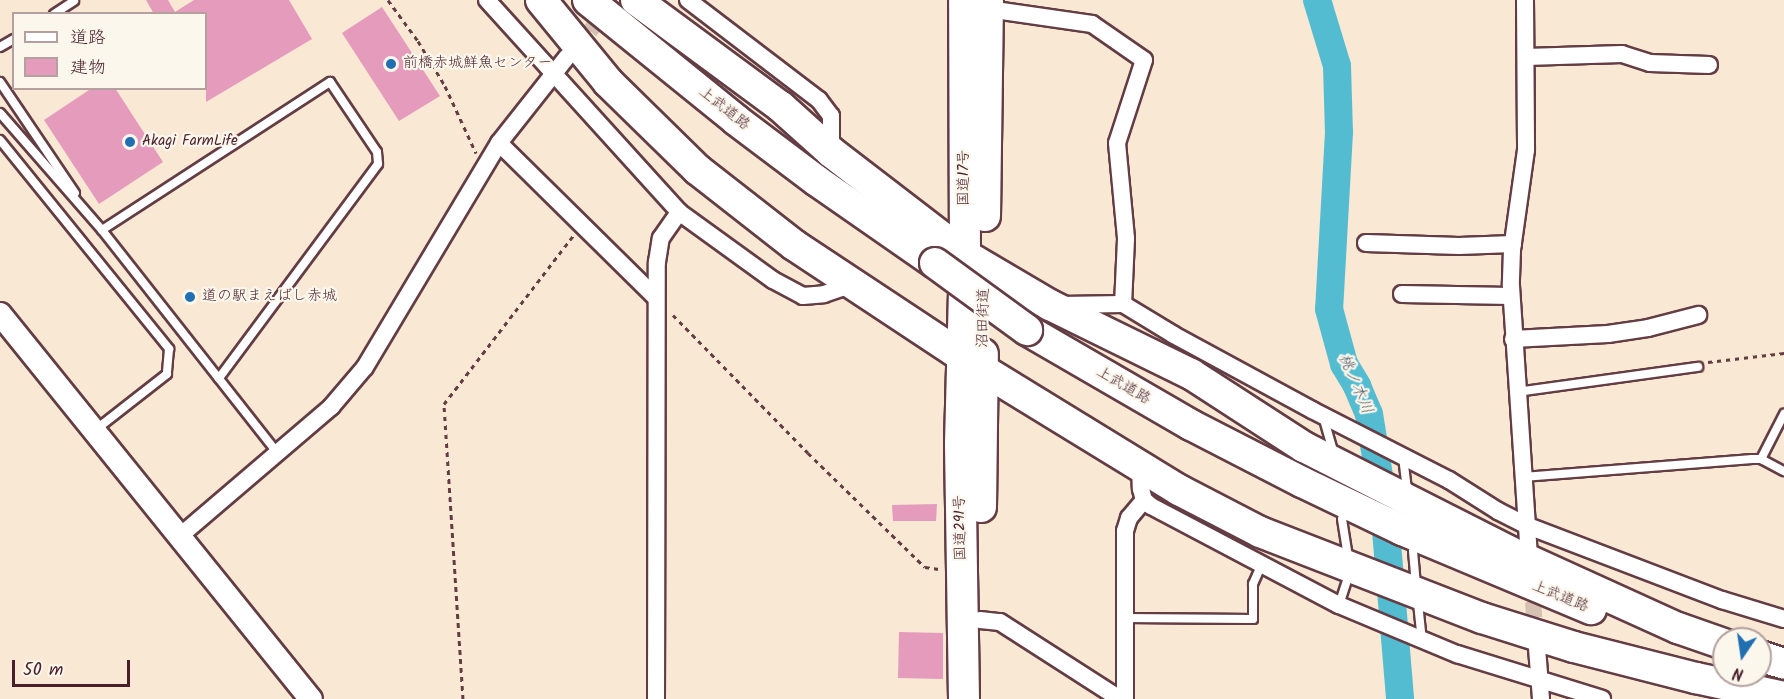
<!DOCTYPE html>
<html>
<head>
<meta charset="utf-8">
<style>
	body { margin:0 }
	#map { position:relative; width:1784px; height:699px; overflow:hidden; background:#f8e8d4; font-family:Kalam,"Klee One",sans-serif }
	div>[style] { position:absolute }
	.river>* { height:28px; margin:-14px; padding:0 14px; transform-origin:14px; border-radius:14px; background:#54bcd1 }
	.building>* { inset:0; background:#e59bbc }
	.street-tunnel>* { height:16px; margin-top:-8px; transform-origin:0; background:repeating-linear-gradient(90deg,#d5c0b2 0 16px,transparent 0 24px) }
	.path>* { height:3px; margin-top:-1.5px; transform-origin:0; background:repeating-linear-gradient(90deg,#643d44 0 4.5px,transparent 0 9px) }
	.roads { filter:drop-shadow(2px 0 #643d44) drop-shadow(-2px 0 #643d44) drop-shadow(0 2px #643d44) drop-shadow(0 -2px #643d44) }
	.lane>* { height:8px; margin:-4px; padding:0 4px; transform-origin:4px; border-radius:4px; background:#fff }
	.street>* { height:16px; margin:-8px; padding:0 8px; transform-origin:8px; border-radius:8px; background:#fff }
	.secondary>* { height:22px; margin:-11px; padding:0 11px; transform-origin:11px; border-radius:11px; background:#fff }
	.highway>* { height:30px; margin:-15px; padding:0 15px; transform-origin:15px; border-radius:15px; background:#fff }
	.bridges { filter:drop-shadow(2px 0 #643d44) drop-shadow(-2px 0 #643d44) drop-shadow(0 2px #643d44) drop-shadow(0 -2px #643d44) }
	.highway-bridge>* { height:30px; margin:-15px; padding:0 15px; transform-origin:15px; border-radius:15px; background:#fff }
	.dots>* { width:16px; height:16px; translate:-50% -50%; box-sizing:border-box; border:3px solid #fbf7ec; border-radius:50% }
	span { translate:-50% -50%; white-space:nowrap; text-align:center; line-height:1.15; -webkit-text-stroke:4.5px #fbf7ec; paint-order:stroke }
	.poi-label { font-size:15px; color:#4a1f2b }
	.left { translate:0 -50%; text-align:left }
	.street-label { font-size:15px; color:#4a1f2b }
	.water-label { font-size:16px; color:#4e5665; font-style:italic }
	.legend { position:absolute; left:12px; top:12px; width:195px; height:78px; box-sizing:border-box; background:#fbf7ec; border:2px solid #b4a19f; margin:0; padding:8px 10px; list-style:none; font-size:18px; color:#4a1f2b }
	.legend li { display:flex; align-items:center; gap:12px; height:30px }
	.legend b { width:30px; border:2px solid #b4a19f }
	.north { position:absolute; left:1712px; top:627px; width:60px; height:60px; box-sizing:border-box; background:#fbf7ec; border:2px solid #b4a19f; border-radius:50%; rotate:193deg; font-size:16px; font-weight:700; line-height:24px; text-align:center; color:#4a1f2b }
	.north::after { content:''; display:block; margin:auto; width:21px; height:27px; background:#1f6fb2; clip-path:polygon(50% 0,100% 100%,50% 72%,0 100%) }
	.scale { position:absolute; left:12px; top:660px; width:118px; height:27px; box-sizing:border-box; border:3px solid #4a1f2b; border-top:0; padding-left:8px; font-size:18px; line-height:21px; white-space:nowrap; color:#4a1f2b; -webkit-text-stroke:4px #fbf7ec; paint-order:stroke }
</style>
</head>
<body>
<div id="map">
	<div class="river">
		<div style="left:1317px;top:0;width:69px;rotate:73.1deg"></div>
		<div style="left:1337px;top:66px;width:66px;rotate:88.3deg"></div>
		<div style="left:1339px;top:132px;width:177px;rotate:93.2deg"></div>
		<div style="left:1329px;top:309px;width:57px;rotate:74.7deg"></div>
		<div style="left:1344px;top:364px;width:26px;rotate:59deg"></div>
		<div style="left:1357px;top:386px;width:30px;rotate:67deg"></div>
		<div style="left:1369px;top:414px;width:94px;rotate:80.8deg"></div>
		<div style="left:1384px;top:507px;width:193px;rotate:85.2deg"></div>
	</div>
	<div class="building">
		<div style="clip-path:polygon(146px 0,168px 0,175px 12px,194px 0,289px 0,312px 39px,206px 102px,206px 14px,154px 14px)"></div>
		<div style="clip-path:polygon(382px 7px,440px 96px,399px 121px,342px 33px)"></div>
		<div style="clip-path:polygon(92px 88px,115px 88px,163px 162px,99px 204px,44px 120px)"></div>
		<div style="clip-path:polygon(937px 504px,936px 521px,893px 521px,892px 505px)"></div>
		<div style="clip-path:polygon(899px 632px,943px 633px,943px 679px,898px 678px)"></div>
	</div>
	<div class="street-tunnel">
		<div style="left:574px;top:49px;width:65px;rotate:-48.7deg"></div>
		<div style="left:1531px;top:578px;width:61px;rotate:85.3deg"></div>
	</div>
	<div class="path">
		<div style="left:388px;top:0;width:51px;rotate:53.8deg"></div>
		<div style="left:418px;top:41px;width:52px;rotate:59deg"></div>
		<div style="left:445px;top:86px;width:74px;rotate:65.2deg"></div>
		<div style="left:673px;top:315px;width:193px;rotate:45.6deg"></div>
		<div style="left:808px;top:453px;width:163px;rotate:44.3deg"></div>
		<div style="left:925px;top:567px;width:14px;rotate:8deg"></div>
		<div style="left:1708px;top:362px;width:77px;rotate:-6.8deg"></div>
		<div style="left:463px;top:699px;width:296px;rotate:-93.7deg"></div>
		<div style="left:444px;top:404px;width:212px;rotate:-52.5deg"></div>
	</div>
	<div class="roads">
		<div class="lane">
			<div style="left:54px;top:14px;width:24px;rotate:-33deg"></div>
			<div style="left:0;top:47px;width:16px;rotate:-30deg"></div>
			<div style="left:0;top:82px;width:134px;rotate:56deg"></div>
			<div style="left:0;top:113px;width:155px;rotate:48.9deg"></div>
			<div style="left:102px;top:230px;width:285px;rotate:51.8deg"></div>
			<div style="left:0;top:140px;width:269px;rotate:51deg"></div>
			<div style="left:169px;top:349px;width:25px;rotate:95deg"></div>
			<div style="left:167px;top:374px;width:93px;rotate:142deg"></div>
			<div style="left:102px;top:230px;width:272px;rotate:-33deg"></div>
			<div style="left:330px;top:82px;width:84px;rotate:56.1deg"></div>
			<div style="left:377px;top:152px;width:12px;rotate:85deg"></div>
			<div style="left:378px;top:164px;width:267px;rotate:126.6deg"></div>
			<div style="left:1517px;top:392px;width:183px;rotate:-7.9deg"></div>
			<div style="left:1323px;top:416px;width:37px;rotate:74deg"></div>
			<div style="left:1403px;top:457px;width:35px;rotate:83deg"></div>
			<div style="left:1761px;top:459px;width:51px;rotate:-62.9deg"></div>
			<div style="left:1523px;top:477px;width:230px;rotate:-4.5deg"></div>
			<div style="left:1752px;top:459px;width:9px"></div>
			<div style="left:1761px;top:459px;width:26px;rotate:28deg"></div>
			<div style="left:1342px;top:519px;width:39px;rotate:81deg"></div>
			<div style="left:1413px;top:551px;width:32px;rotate:85deg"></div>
			<div style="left:1418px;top:603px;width:37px;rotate:84deg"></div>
			<div style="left:1339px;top:605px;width:28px;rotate:-72deg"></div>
			<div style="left:1125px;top:618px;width:128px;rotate:0.4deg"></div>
			<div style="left:1253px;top:619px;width:35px;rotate:-90deg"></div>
			<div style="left:1253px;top:584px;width:22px;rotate:-66deg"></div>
		</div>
		<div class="street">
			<div style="left:487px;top:0;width:286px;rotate:47.8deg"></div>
			<div style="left:679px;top:212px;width:116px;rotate:35.9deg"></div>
			<div style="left:773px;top:280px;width:34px;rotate:28deg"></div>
			<div style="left:803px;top:296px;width:21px;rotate:-5deg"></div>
			<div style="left:824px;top:294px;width:31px;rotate:-19deg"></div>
			<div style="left:688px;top:0;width:165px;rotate:37.4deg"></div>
			<div style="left:819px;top:100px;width:20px;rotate:53deg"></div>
			<div style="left:831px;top:116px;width:36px;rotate:90deg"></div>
			<div style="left:1525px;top:0;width:150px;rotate:89.6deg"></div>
			<div style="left:1526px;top:150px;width:101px;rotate:98deg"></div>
			<div style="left:1512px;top:250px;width:36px;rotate:92deg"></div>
			<div style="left:1511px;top:286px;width:271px;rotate:86.2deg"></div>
			<div style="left:988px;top:9px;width:105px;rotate:8.2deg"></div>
			<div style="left:1092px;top:24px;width:63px;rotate:34.7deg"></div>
			<div style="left:1144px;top:60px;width:87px;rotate:108deg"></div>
			<div style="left:1117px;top:143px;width:96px;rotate:84.6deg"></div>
			<div style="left:1126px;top:239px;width:65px;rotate:92.6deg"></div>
			<div style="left:1526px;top:57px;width:96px;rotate:-1.8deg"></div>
			<div style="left:1622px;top:54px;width:29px;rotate:18deg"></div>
			<div style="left:1650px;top:63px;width:59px;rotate:1.9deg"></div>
			<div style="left:499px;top:143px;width:219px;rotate:44.6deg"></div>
			<div style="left:1366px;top:243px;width:93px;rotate:1.8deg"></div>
			<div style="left:1459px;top:246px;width:54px;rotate:-2.1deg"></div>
			<div style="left:1402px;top:294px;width:109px;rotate:1.1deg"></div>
			<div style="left:1061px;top:305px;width:62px;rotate:-0.9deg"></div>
			<div style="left:1123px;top:304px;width:60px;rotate:31.3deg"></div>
			<div style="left:1174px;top:335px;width:157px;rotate:28.5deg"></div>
			<div style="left:1312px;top:410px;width:154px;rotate:27.1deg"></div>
			<div style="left:1449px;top:480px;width:58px;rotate:32.3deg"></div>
			<div style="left:1498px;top:511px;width:34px;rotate:27deg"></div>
			<div style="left:1528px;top:526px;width:208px;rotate:20.9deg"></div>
			<div style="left:1722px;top:600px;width:65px;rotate:17deg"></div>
			<div style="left:1513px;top:339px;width:95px;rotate:-3deg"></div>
			<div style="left:1608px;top:334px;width:40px;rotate:-8.5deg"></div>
			<div style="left:1648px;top:328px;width:52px;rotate:-14.6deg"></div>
			<div style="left:1140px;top:465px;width:24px;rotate:88deg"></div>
			<div style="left:1141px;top:489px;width:11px;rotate:75deg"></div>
			<div style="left:1144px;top:500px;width:9px;rotate:41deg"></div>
			<div style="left:1151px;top:506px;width:212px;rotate:27.8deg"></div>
			<div style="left:1339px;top:605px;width:128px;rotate:22.6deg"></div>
			<div style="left:1457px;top:654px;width:152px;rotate:17.2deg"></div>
			<div style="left:180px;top:536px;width:199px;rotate:-40.5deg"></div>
			<div style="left:331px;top:407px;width:52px;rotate:-49.6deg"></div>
			<div style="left:365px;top:367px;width:261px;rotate:-59.1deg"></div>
			<div style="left:499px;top:143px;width:110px;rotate:-51.7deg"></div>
			<div style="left:980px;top:620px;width:20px;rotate:6deg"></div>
			<div style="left:1000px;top:622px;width:143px;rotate:32.7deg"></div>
			<div style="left:1537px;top:648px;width:51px;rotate:85.5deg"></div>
			<div style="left:656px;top:699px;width:437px;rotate:-89.9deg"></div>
			<div style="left:657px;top:262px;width:24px;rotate:-81deg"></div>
			<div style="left:661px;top:238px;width:32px;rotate:-55deg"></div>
			<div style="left:1125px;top:699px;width:168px;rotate:-90deg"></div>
			<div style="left:1125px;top:531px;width:14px;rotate:-73deg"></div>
			<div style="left:1129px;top:518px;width:23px;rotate:-50deg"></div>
		</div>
		<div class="secondary">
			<div style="left:0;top:314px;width:495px;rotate:51.1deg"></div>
		</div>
		<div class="highway">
			<div style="left:541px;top:0;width:106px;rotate:50.7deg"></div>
			<div style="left:608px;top:82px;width:126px;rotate:44.4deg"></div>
			<div style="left:698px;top:170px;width:122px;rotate:38deg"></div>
			<div style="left:794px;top:245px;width:227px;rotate:33.5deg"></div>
			<div style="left:983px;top:370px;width:230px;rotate:31.5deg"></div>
			<div style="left:1179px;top:490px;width:91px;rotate:27.4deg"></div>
			<div style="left:1260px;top:532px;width:238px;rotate:21.2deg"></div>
			<div style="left:1482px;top:618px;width:96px;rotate:17.5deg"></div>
			<div style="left:1574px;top:647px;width:126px;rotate:14.3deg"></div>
			<div style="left:1696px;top:678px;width:90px;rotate:12.2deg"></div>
			<div style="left:588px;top:0;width:191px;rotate:39deg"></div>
			<div style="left:736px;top:120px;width:101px;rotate:37deg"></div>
			<div style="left:817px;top:181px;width:144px;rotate:34.8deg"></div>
			<div style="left:636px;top:0;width:179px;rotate:36.4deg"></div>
			<div style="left:780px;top:106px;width:69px;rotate:42deg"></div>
			<div style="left:831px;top:152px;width:169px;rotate:37.5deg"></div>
			<div style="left:965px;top:255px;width:99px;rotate:30.5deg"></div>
			<div style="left:1050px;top:305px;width:157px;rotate:26.1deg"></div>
			<div style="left:1191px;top:374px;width:135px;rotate:32.9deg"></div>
			<div style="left:1304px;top:447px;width:110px;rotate:27deg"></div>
			<div style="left:1402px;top:497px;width:131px;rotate:26.8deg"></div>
			<div style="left:1519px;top:556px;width:175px;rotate:24.4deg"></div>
			<div style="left:1678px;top:628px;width:49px;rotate:19.2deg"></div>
			<div style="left:985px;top:216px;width:216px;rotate:-89.2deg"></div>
			<div style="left:1027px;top:330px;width:190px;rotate:30.1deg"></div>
			<div style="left:1191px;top:425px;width:125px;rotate:27.2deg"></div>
			<div style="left:1302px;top:482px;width:111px;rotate:25.6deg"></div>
			<div style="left:1402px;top:530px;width:205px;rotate:22.7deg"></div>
			<div style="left:981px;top:507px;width:153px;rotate:-89.3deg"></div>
			<div style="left:1760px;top:656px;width:25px;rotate:18deg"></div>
			<div style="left:964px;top:699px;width:255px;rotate:-90.9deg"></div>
			<div style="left:960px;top:444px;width:189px;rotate:-88.5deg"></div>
			<div style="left:965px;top:255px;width:255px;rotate:-90.2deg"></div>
		</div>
	</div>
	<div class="bridges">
		<div class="highway-bridge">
			<div style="left:935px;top:263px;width:114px;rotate:36.1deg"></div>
		</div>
	</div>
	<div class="dots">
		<div style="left:391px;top:64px;background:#1f6fb2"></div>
		<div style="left:130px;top:142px;background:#1f6fb2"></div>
		<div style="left:190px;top:297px;background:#1f6fb2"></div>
	</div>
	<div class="poi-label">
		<span class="left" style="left:403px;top:64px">前橋赤城鮮魚センター</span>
		<span class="left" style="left:142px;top:142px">Akagi FarmLife</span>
		<span class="left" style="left:202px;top:297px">道の駅まえばし赤城</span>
	</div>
	<div class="street-label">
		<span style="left:724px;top:109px;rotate:38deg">上武道路</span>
		<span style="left:965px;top:178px;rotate:-90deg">国道17号</span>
		<span style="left:984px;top:318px;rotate:-89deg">沼田街道</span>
		<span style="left:1123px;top:386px;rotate:30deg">上武道路</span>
		<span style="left:961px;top:528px;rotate:-91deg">国道291号</span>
		<span style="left:1560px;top:597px;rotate:22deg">上武道路</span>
	</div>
	<div class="water-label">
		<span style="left:1355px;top:384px;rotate:67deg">桃ノ木川</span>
	</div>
	<ul class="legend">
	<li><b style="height:8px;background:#fff"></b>道路</li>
	<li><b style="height:16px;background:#e59bbc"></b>建物</li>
	</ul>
	<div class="north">N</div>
	<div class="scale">50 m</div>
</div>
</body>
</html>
